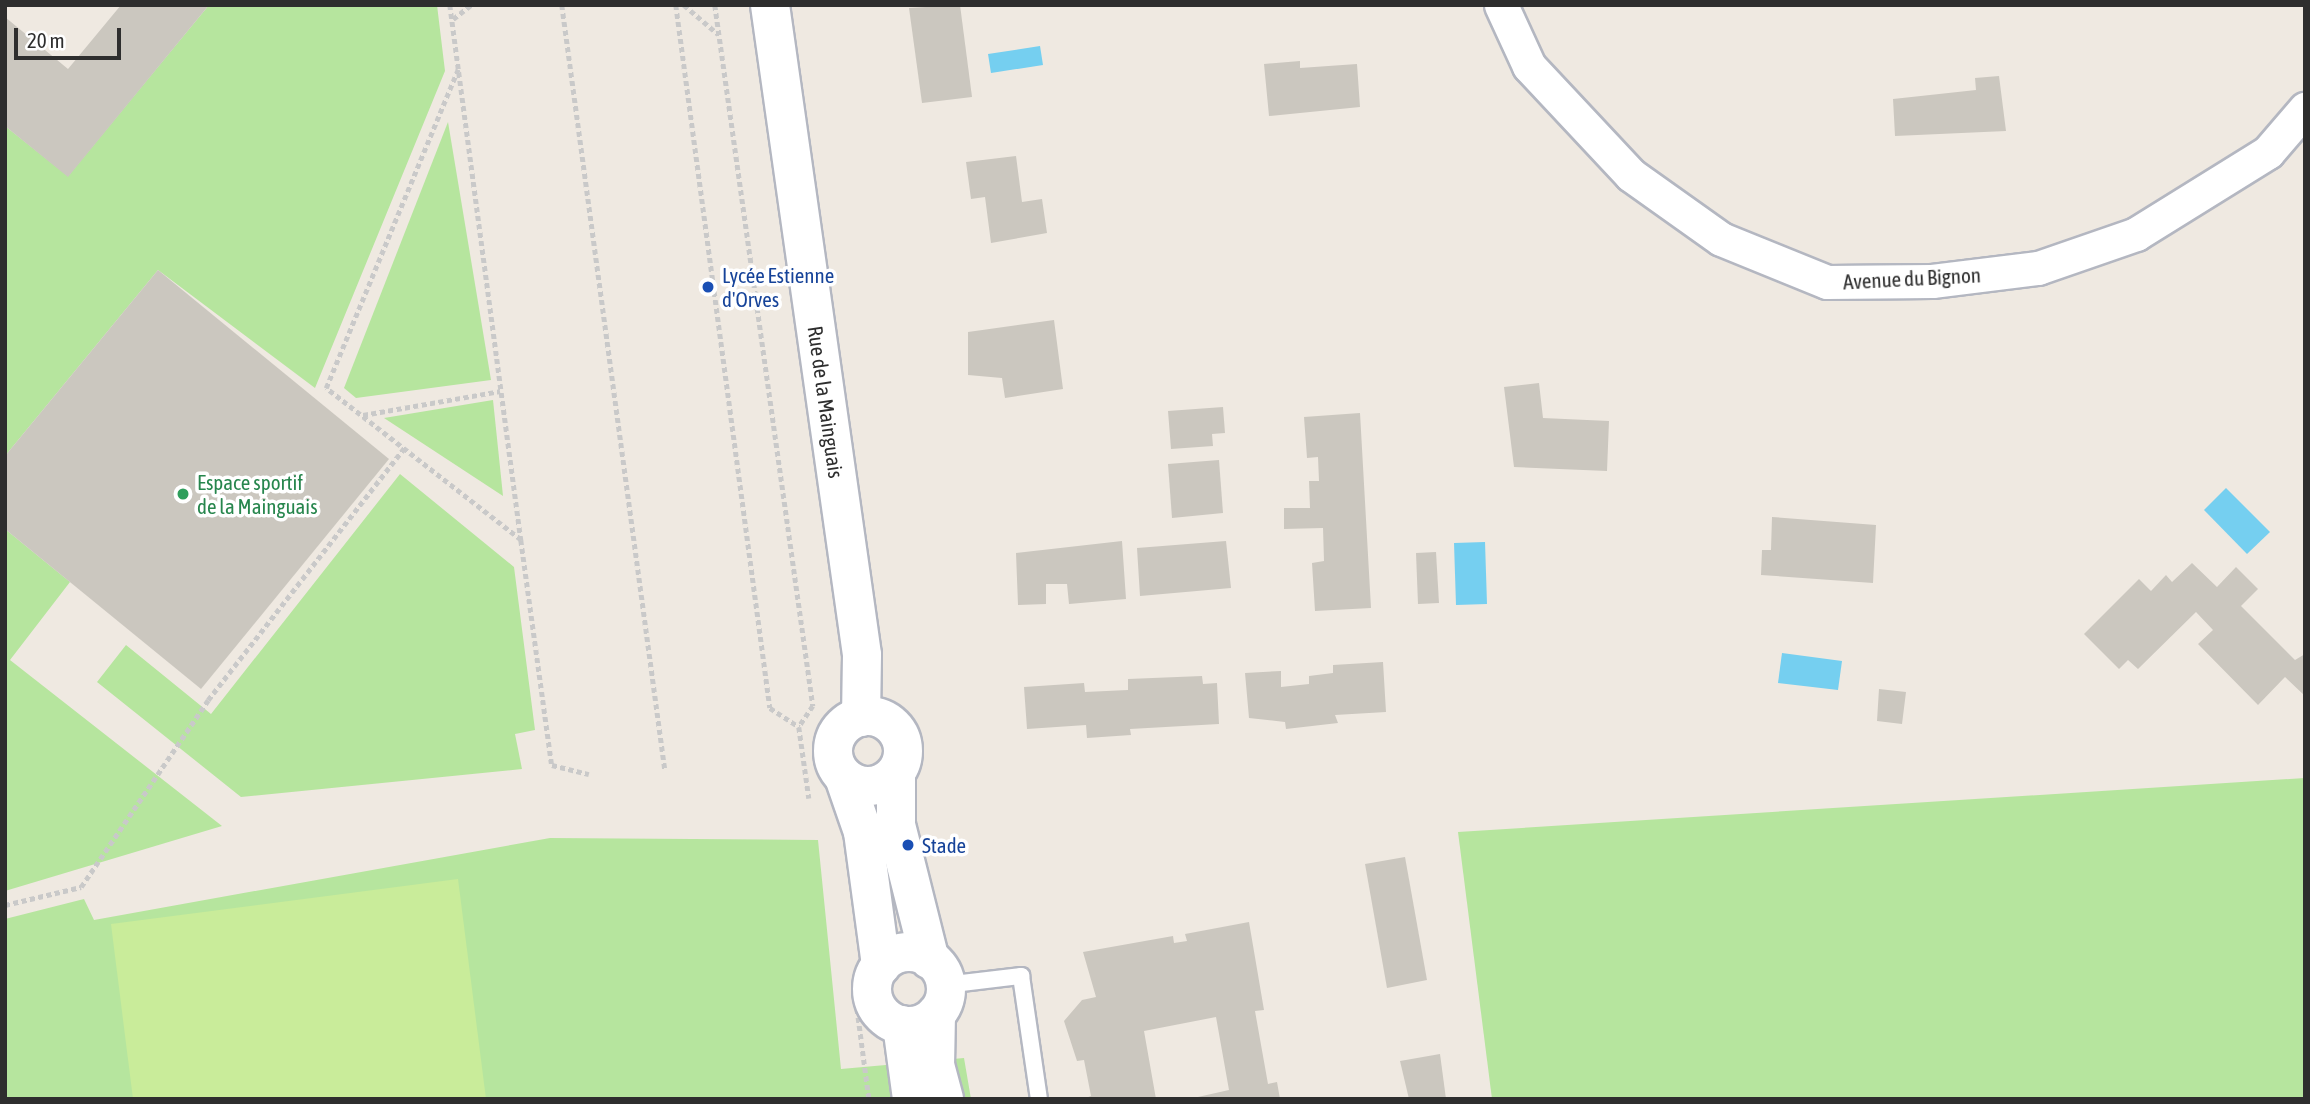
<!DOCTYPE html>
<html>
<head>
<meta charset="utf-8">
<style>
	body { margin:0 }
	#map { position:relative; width:2310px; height:1104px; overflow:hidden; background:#efe9e1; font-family:"Asap Condensed",sans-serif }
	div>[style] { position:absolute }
	.green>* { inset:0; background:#b6e59e }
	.pitch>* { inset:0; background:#c9ec9a }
	.water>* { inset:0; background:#75cff0 }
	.building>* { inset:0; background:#cbc7bf }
	.path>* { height:4.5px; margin-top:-2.25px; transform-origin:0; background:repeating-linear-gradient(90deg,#c9c9c9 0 5px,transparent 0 8.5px) }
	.roads { filter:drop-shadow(2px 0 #b4b7c1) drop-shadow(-2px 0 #b4b7c1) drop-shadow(0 2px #b4b7c1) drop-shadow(0 -2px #b4b7c1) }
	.lane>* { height:16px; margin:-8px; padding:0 8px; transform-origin:8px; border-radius:8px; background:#fff }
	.street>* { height:33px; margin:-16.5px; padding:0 16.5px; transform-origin:16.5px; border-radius:16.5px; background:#fff }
	.secondary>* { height:38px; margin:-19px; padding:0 19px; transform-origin:19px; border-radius:19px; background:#fff }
	.secondary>.ring { margin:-19px; padding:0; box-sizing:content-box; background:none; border:38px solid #fff; border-radius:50% }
	.dots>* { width:19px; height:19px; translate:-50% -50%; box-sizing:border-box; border:4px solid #fff; border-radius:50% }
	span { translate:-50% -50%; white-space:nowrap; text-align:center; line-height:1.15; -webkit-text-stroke:7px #fff; paint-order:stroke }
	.transit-label { font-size:21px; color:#164399 }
	.left { translate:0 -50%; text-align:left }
	.street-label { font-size:21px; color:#2e2e2e }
	.leisure-label { font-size:21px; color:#27864d }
	.frame { position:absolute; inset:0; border:7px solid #2e2e2e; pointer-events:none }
	.scale { position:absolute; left:14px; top:28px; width:107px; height:32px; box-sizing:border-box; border:4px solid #2e2e2e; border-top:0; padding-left:9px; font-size:21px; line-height:24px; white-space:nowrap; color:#2e2e2e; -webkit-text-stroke:5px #fff; paint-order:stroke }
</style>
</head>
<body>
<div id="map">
	<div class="green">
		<div style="clip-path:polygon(209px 5px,437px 5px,445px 71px,315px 388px,158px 270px,5px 456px,5px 126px,68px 176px)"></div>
		<div style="clip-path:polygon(448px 122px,491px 380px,356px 398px,344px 388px)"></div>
		<div style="clip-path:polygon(493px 400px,503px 496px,384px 418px)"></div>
		<div style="clip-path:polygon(400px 474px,514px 567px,535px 730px,515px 734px,522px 769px,241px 797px,97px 682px,126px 645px,211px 714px)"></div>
		<div style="clip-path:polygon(5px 529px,70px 582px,10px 660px,222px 826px,5px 891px)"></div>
		<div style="clip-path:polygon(2305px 778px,2305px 1099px,1492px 1099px,1458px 832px)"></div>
		<div style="clip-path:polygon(550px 838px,818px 840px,841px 1069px,964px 1058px,971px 1099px,5px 1099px,5px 919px,84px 899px,94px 920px)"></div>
	</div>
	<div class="pitch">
		<div style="clip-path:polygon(458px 879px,486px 1099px,133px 1099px,111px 924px)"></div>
	</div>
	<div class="water">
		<div style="clip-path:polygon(1040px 46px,1043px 65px,991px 73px,988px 54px)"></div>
		<div style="clip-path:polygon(2226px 488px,2270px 532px,2247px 554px,2204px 510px)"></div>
		<div style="clip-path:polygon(1485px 542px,1487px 604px,1456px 605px,1454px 543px)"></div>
		<div style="clip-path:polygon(1782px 653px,1842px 661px,1838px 690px,1778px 683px)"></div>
	</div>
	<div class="building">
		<div style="clip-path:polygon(121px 5px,209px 5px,68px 177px,5px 126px,5px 17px,68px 69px)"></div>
		<div style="clip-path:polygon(960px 5px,972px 97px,922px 103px,909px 8px)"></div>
		<div style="clip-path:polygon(1300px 61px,1300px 68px,1357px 64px,1360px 107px,1269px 116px,1264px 64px)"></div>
		<div style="clip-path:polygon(1999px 76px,2006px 131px,1895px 136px,1893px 99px,1976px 90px,1975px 78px)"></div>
		<div style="clip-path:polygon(1016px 156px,1022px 202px,1042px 199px,1047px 233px,991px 243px,985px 197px,971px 199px,966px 162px)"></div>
		<div style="clip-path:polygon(158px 270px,389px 459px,201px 689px,5px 529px,5px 456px)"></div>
		<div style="clip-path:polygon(1054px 320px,1063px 389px,1005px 398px,1002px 378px,968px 375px,968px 332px)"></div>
		<div style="clip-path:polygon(1539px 383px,1543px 418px,1609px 421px,1607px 471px,1514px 467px,1504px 387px)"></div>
		<div style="clip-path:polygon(1223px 407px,1225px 433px,1212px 434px,1213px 446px,1171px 449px,1168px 411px)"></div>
		<div style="clip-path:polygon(1360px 413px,1371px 608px,1315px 611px,1312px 563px,1324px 561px,1323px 528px,1284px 529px,1284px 508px,1310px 508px,1309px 481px,1319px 481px,1318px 457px,1307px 458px,1304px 417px)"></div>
		<div style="clip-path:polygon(1219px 460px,1223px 513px,1172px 518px,1168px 464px)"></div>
		<div style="clip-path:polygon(1772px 517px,1876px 525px,1873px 583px,1761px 575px,1762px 550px,1771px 550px)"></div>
		<div style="clip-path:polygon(1122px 541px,1126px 599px,1069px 604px,1067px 584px,1046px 584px,1046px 604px,1018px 605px,1016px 553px)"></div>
		<div style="clip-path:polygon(1226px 541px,1231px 588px,1140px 596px,1137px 548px)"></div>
		<div style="clip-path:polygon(1436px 552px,1439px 603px,1418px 604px,1416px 553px)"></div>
		<div style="clip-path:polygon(2192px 563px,2217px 587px,2236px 567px,2258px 589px,2241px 606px,2295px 660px,2305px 654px,2305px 696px,2285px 677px,2258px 705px,2198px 644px,2213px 630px,2196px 612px,2138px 669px,2128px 660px,2119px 669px,2084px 634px,2139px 579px,2151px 591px,2166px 575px,2172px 582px)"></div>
		<div style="clip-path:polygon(1383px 662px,1386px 712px,1335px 715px,1338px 723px,1286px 729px,1285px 722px,1249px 718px,1245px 673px,1281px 671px,1281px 687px,1309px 684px,1309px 676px,1333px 673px,1333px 665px)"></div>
		<div style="clip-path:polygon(1202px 676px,1203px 684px,1217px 683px,1219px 724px,1130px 729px,1131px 735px,1087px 738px,1086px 725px,1027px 729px,1024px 687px,1084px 683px,1085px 692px,1128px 690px,1128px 679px)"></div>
		<div style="clip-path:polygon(1879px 689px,1906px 692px,1902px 724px,1877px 721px)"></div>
		<div style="clip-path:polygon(1405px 857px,1427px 980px,1387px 988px,1365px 864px)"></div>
		<div style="clip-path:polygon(1249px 922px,1264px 1010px,1255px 1011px,1268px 1084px,1277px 1082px,1280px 1099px,1189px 1099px,1229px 1090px,1216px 1017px,1144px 1031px,1156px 1099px,1083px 1099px,1091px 1096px,1084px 1060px,1077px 1061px,1064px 1021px,1082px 1000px,1096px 997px,1083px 952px,1173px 936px,1174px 943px,1187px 941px,1185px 934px)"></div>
		<div style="clip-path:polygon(1440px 1054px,1446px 1099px,1409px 1099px,1400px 1061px)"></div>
	</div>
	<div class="path">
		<div style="left:450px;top:5px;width:540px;rotate:82.44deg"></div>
		<div style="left:521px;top:540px;width:247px;rotate:-142.1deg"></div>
		<div style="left:326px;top:388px;width:345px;rotate:-67.5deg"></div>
		<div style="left:562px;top:5px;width:772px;rotate:82.33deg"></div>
		<div style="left:676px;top:5px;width:709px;rotate:82.38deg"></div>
		<div style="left:770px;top:708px;width:35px;rotate:33deg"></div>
		<div style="left:684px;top:5px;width:45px;rotate:40.5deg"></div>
		<div style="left:715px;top:5px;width:708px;rotate:82.04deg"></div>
		<div style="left:813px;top:706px;width:25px;rotate:124deg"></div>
		<div style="left:799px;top:727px;width:72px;rotate:82deg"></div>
		<div style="left:453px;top:19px;width:23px;rotate:-38deg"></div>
		<div style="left:363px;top:415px;width:139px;rotate:-9.9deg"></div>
		<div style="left:521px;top:540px;width:227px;rotate:82.2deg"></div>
		<div style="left:552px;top:765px;width:38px;rotate:14deg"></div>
		<div style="left:5px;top:905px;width:78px;rotate:-13.3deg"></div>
		<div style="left:81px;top:887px;width:226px;rotate:-55.8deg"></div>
		<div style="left:208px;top:700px;width:321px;rotate:-52.1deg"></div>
		<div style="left:855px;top:992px;width:108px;rotate:82.5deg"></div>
	</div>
	<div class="roads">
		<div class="lane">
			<div style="left:945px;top:985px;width:77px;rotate:-6.8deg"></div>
			<div style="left:1021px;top:976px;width:124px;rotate:81.7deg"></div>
		</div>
		<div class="street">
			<div style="left:1501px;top:5px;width:67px;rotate:65.3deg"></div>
			<div style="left:1529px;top:66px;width:149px;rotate:46.9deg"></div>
			<div style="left:1631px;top:175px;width:110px;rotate:35.4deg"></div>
			<div style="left:1721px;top:239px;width:114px;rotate:22.1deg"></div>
			<div style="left:1827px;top:282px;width:105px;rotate:-0.5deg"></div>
			<div style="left:1932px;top:281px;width:107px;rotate:-7deg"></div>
			<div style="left:2038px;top:268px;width:104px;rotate:-19.1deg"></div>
			<div style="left:2136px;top:234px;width:155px;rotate:-31.8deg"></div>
			<div style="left:2268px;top:152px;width:57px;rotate:-49.3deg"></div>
		</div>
		<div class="secondary">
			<div style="left:770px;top:5px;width:656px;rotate:81.94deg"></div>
			<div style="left:862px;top:655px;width:62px;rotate:90.9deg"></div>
			<div class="ring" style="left:833px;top:716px;width:32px;height:32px"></div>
			<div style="left:896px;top:773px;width:52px;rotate:90deg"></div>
			<div style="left:896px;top:825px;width:139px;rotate:75.9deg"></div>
			<div style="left:844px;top:777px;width:58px;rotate:70.9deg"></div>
			<div style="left:863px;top:832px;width:135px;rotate:82.3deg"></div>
			<div class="ring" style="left:872px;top:952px;width:36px;height:36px"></div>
			<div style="left:936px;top:1014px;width:51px;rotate:91.1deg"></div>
			<div style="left:935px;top:1065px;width:35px;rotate:75deg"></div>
			<div style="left:902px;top:1025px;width:75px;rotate:82.3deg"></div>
		</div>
	</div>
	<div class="dots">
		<div style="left:708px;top:287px;background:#1a4fb4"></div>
		<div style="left:183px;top:494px;background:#2e9e5b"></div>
		<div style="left:908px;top:845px;background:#1a4fb4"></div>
	</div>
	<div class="transit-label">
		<span class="left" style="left:722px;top:287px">Lycée Estienne<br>d'Orves</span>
		<span class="left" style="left:922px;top:845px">Stade</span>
	</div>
	<div class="street-label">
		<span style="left:1912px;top:278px;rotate:-3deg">Avenue du Bignon</span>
		<span style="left:826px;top:402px;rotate:82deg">Rue de la Mainguais</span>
	</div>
	<div class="leisure-label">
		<span class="left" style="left:197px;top:494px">Espace sportif<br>de la Mainguais</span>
	</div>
	<div class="frame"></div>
	<div class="scale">20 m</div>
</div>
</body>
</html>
